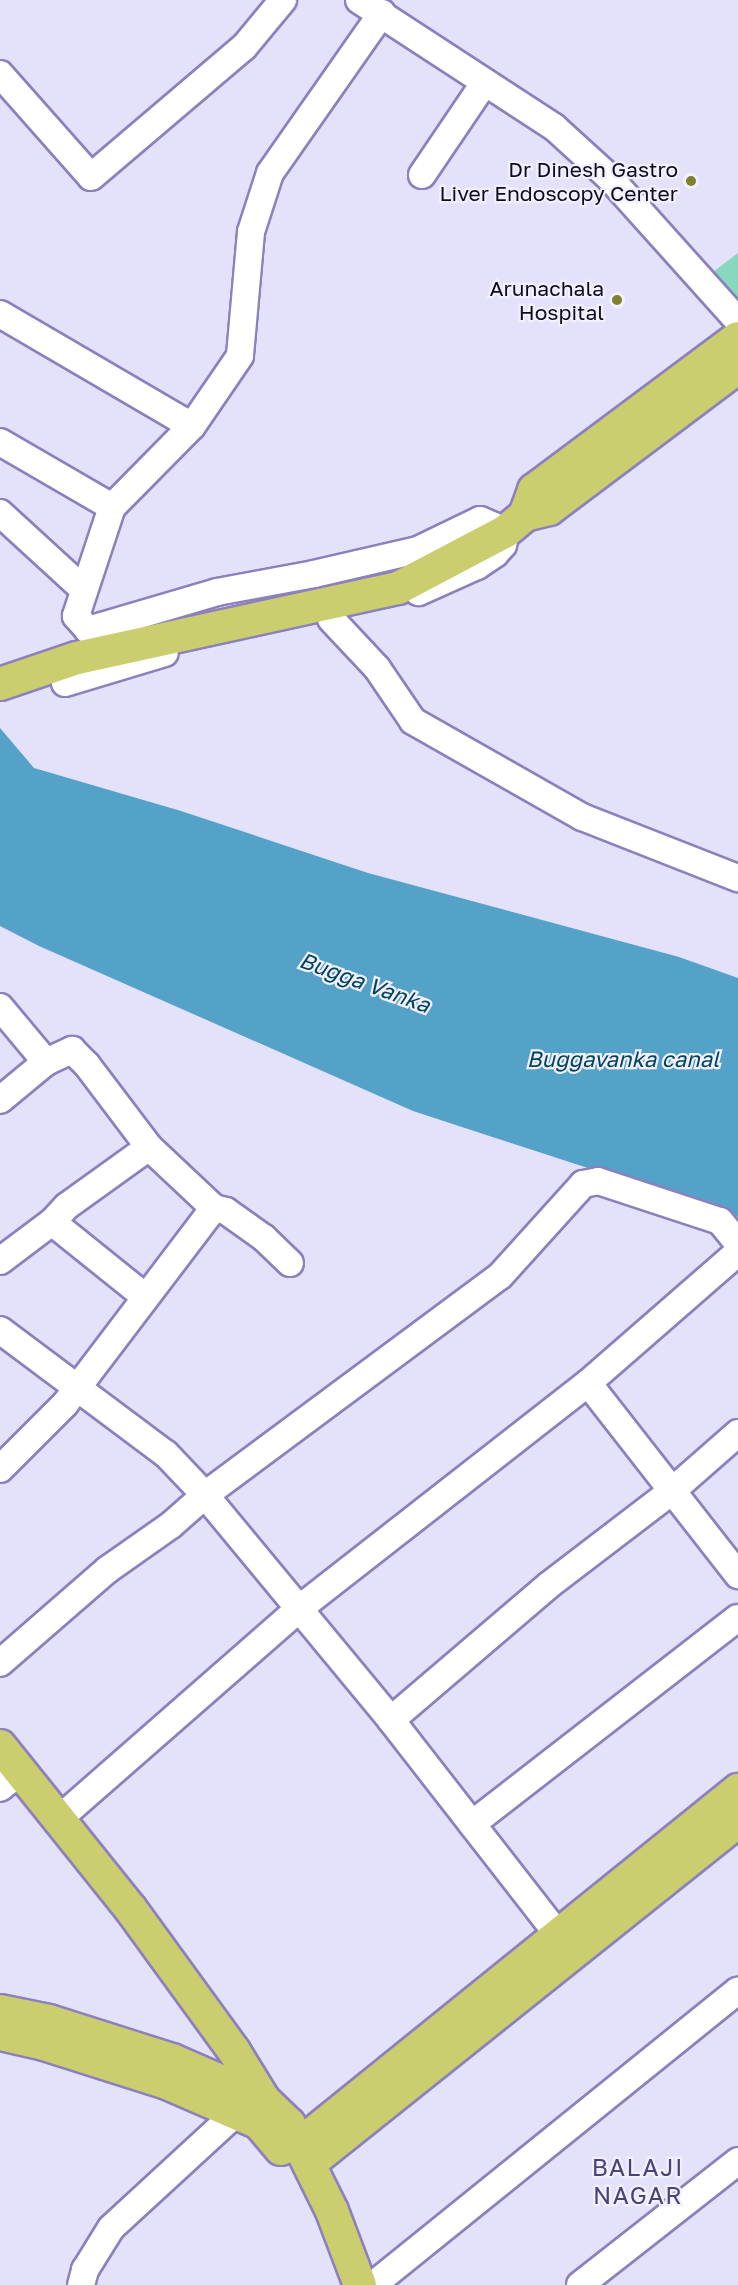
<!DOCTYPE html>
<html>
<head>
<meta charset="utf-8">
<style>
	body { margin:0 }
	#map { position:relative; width:738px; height:2285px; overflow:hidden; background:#e4e1fb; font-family:"Golos Text",sans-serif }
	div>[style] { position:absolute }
	.water>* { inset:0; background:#55a2c8 }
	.shadow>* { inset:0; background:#0003 }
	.building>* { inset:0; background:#88d8bf }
	.roads { filter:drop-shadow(2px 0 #8c81bc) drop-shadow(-2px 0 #8c81bc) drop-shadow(0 2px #8c81bc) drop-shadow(0 -2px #8c81bc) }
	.minor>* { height:26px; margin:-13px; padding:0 13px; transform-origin:13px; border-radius:13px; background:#fff }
	.major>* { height:32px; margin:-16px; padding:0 16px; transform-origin:16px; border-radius:16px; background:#cbce6e }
	.dots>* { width:16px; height:16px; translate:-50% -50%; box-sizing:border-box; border:3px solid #f2f0fd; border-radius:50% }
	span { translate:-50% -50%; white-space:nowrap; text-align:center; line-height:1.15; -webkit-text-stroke:4.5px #f2f0fd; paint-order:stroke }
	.poi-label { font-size:21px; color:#0f0a1f }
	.right { translate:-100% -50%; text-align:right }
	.water-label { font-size:22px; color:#00455f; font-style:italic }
	.quarter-label { font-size:24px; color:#4d4277; letter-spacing:1.5px }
</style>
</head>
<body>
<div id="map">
	<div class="water">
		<div style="clip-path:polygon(0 728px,34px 768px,181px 811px,368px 873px,679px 957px,738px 978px,738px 1217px,413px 1111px,39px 946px,0 926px)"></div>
	</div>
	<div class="shadow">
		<div style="clip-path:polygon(738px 255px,738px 316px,721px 326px,697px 289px)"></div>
	</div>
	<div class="building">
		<div style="clip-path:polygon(738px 253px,738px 310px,713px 272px)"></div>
	</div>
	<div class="roads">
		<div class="minor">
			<div style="left:359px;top:0;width:233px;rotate:33.1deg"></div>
			<div style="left:554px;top:127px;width:74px;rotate:42.3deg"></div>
			<div style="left:609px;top:177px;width:193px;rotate:48.1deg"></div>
			<div style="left:382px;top:13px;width:195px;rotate:125deg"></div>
			<div style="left:270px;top:173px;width:62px;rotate:107.9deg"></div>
			<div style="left:251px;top:232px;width:124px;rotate:95.1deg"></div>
			<div style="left:240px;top:356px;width:85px;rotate:124.4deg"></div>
			<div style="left:192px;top:426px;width:114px;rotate:134.6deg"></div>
			<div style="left:112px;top:507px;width:115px;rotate:108.3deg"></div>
			<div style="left:76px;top:616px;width:18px;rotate:49deg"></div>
			<div style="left:88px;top:630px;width:134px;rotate:-16.4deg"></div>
			<div style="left:217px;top:592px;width:99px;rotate:-10.5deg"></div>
			<div style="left:314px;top:574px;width:107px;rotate:-13deg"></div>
			<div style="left:418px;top:550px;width:69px;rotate:-25.8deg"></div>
			<div style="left:480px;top:520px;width:28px;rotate:23deg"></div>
			<div style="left:506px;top:531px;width:14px;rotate:102deg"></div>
			<div style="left:503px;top:545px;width:12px;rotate:132deg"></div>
			<div style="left:495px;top:554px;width:22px;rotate:146deg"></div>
			<div style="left:477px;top:566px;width:64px;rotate:155.9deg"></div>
			<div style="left:0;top:74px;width:137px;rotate:48.5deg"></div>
			<div style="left:91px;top:177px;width:201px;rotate:-40.4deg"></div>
			<div style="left:244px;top:47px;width:61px;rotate:-50.3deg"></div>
			<div style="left:422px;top:175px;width:112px;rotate:-55.9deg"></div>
			<div style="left:0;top:314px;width:222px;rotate:30.3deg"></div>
			<div style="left:0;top:442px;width:129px;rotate:30.1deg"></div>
			<div style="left:0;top:513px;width:114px;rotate:42.5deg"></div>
			<div style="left:331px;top:619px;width:67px;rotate:46.8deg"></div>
			<div style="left:377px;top:668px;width:64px;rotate:55.8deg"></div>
			<div style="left:413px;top:721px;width:194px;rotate:29.6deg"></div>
			<div style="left:582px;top:817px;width:168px;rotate:21.4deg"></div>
			<div style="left:65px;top:683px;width:104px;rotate:-16.7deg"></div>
			<div style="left:0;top:1007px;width:72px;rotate:50.1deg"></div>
			<div style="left:0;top:1100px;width:60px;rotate:-39.6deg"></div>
			<div style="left:46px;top:1062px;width:29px;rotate:-25deg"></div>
			<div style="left:72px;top:1050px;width:21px;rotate:45deg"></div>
			<div style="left:87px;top:1065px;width:103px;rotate:52.9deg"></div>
			<div style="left:149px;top:1147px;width:89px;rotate:43.2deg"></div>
			<div style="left:214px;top:1208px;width:12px;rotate:14deg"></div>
			<div style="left:226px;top:1211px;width:47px;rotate:35.4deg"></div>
			<div style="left:264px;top:1238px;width:36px;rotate:44deg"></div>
			<div style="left:52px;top:1222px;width:118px;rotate:38.8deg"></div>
			<div style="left:0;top:1261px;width:65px;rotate:-36.9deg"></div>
			<div style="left:52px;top:1222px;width:22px;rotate:-47deg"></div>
			<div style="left:67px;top:1206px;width:101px;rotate:-35.7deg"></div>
			<div style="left:0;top:1330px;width:207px;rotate:36.8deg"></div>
			<div style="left:166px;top:1454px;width:57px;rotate:46.4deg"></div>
			<div style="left:205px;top:1495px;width:292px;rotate:50.4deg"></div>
			<div style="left:391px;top:1720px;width:274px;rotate:52.1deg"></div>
			<div style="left:588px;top:1383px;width:244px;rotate:52deg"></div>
			<div style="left:0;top:1469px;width:92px;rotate:-45deg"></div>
			<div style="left:65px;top:1404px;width:246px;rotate:-52.8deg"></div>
			<div style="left:0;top:1663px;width:142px;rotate:-41deg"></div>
			<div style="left:107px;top:1570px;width:78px;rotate:-35.1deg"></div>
			<div style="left:171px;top:1525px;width:45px;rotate:-41.4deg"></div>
			<div style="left:205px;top:1495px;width:367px;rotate:-36.6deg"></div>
			<div style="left:500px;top:1276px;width:124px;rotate:-47.9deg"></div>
			<div style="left:583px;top:1184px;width:15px;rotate:-11deg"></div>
			<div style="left:598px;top:1181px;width:128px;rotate:18.2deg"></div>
			<div style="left:720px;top:1221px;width:28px;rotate:51deg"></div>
			<div style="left:391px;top:1720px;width:208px;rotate:-40.5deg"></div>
			<div style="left:549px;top:1585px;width:155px;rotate:-37.4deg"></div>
			<div style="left:672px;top:1491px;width:88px;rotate:-41.3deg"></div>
			<div style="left:0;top:1788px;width:28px;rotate:-39deg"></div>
			<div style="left:60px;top:1818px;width:319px;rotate:-41.2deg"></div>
			<div style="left:300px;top:1608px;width:365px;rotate:-38deg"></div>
			<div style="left:588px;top:1383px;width:199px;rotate:-41.1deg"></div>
			<div style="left:472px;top:1824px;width:336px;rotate:-37.8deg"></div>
			<div style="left:81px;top:2285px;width:16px;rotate:-75deg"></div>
			<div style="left:85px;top:2270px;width:49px;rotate:-58.2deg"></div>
			<div style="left:111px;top:2228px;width:170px;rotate:-42.6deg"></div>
			<div style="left:373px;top:2285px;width:469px;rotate:-38.9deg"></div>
			<div style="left:580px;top:2285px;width:201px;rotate:-38.1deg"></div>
		</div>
		<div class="major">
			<div style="left:525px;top:515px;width:27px;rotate:-70deg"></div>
			<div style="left:534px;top:490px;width:254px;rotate:-36.7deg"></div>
			<div style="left:0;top:684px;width:81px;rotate:-18.7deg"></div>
			<div style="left:77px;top:658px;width:329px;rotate:-12.3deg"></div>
			<div style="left:398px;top:588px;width:122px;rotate:-27.8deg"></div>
			<div style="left:506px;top:531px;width:25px;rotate:-40deg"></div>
			<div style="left:525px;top:515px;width:25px;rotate:-14deg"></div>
			<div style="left:549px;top:509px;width:236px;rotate:-36.9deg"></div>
			<div style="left:0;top:1746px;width:208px;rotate:51.3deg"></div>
			<div style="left:130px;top:1908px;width:177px;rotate:54deg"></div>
			<div style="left:234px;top:2051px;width:57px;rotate:58.5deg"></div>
			<div style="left:264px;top:2100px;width:35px;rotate:44deg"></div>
			<div style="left:289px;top:2124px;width:97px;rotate:63.7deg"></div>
			<div style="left:332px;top:2211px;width:79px;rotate:69.3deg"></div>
			<div style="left:0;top:2011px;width:50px;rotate:11.5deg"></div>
			<div style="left:49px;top:2021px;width:129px;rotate:17.6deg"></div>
			<div style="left:172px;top:2060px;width:100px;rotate:23.5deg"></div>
			<div style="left:0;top:2034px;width:45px;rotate:12.8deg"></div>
			<div style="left:44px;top:2044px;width:129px;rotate:17.6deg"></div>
			<div style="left:167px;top:2083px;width:100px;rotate:23.5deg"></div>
			<div style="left:259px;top:2123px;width:34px;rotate:50deg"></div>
			<div style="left:301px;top:2143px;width:562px;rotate:-38.93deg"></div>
			<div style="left:310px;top:2163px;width:548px;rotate:-38.63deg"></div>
		</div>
	</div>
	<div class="dots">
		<div style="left:691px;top:181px;background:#7d812b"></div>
		<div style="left:617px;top:300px;background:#7d812b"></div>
	</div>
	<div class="poi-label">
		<span class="right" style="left:678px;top:181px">Dr Dinesh Gastro<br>Liver Endoscopy Center</span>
		<span class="right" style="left:604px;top:300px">Arunachala<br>Hospital</span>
	</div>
	<div class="water-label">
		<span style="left:365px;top:982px;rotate:20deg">Bugga Vanka</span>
		<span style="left:623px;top:1059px">Buggavanka canal</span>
	</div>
	<div class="quarter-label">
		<span style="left:638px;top:2181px">BALAJI<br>NAGAR</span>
	</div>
</div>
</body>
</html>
